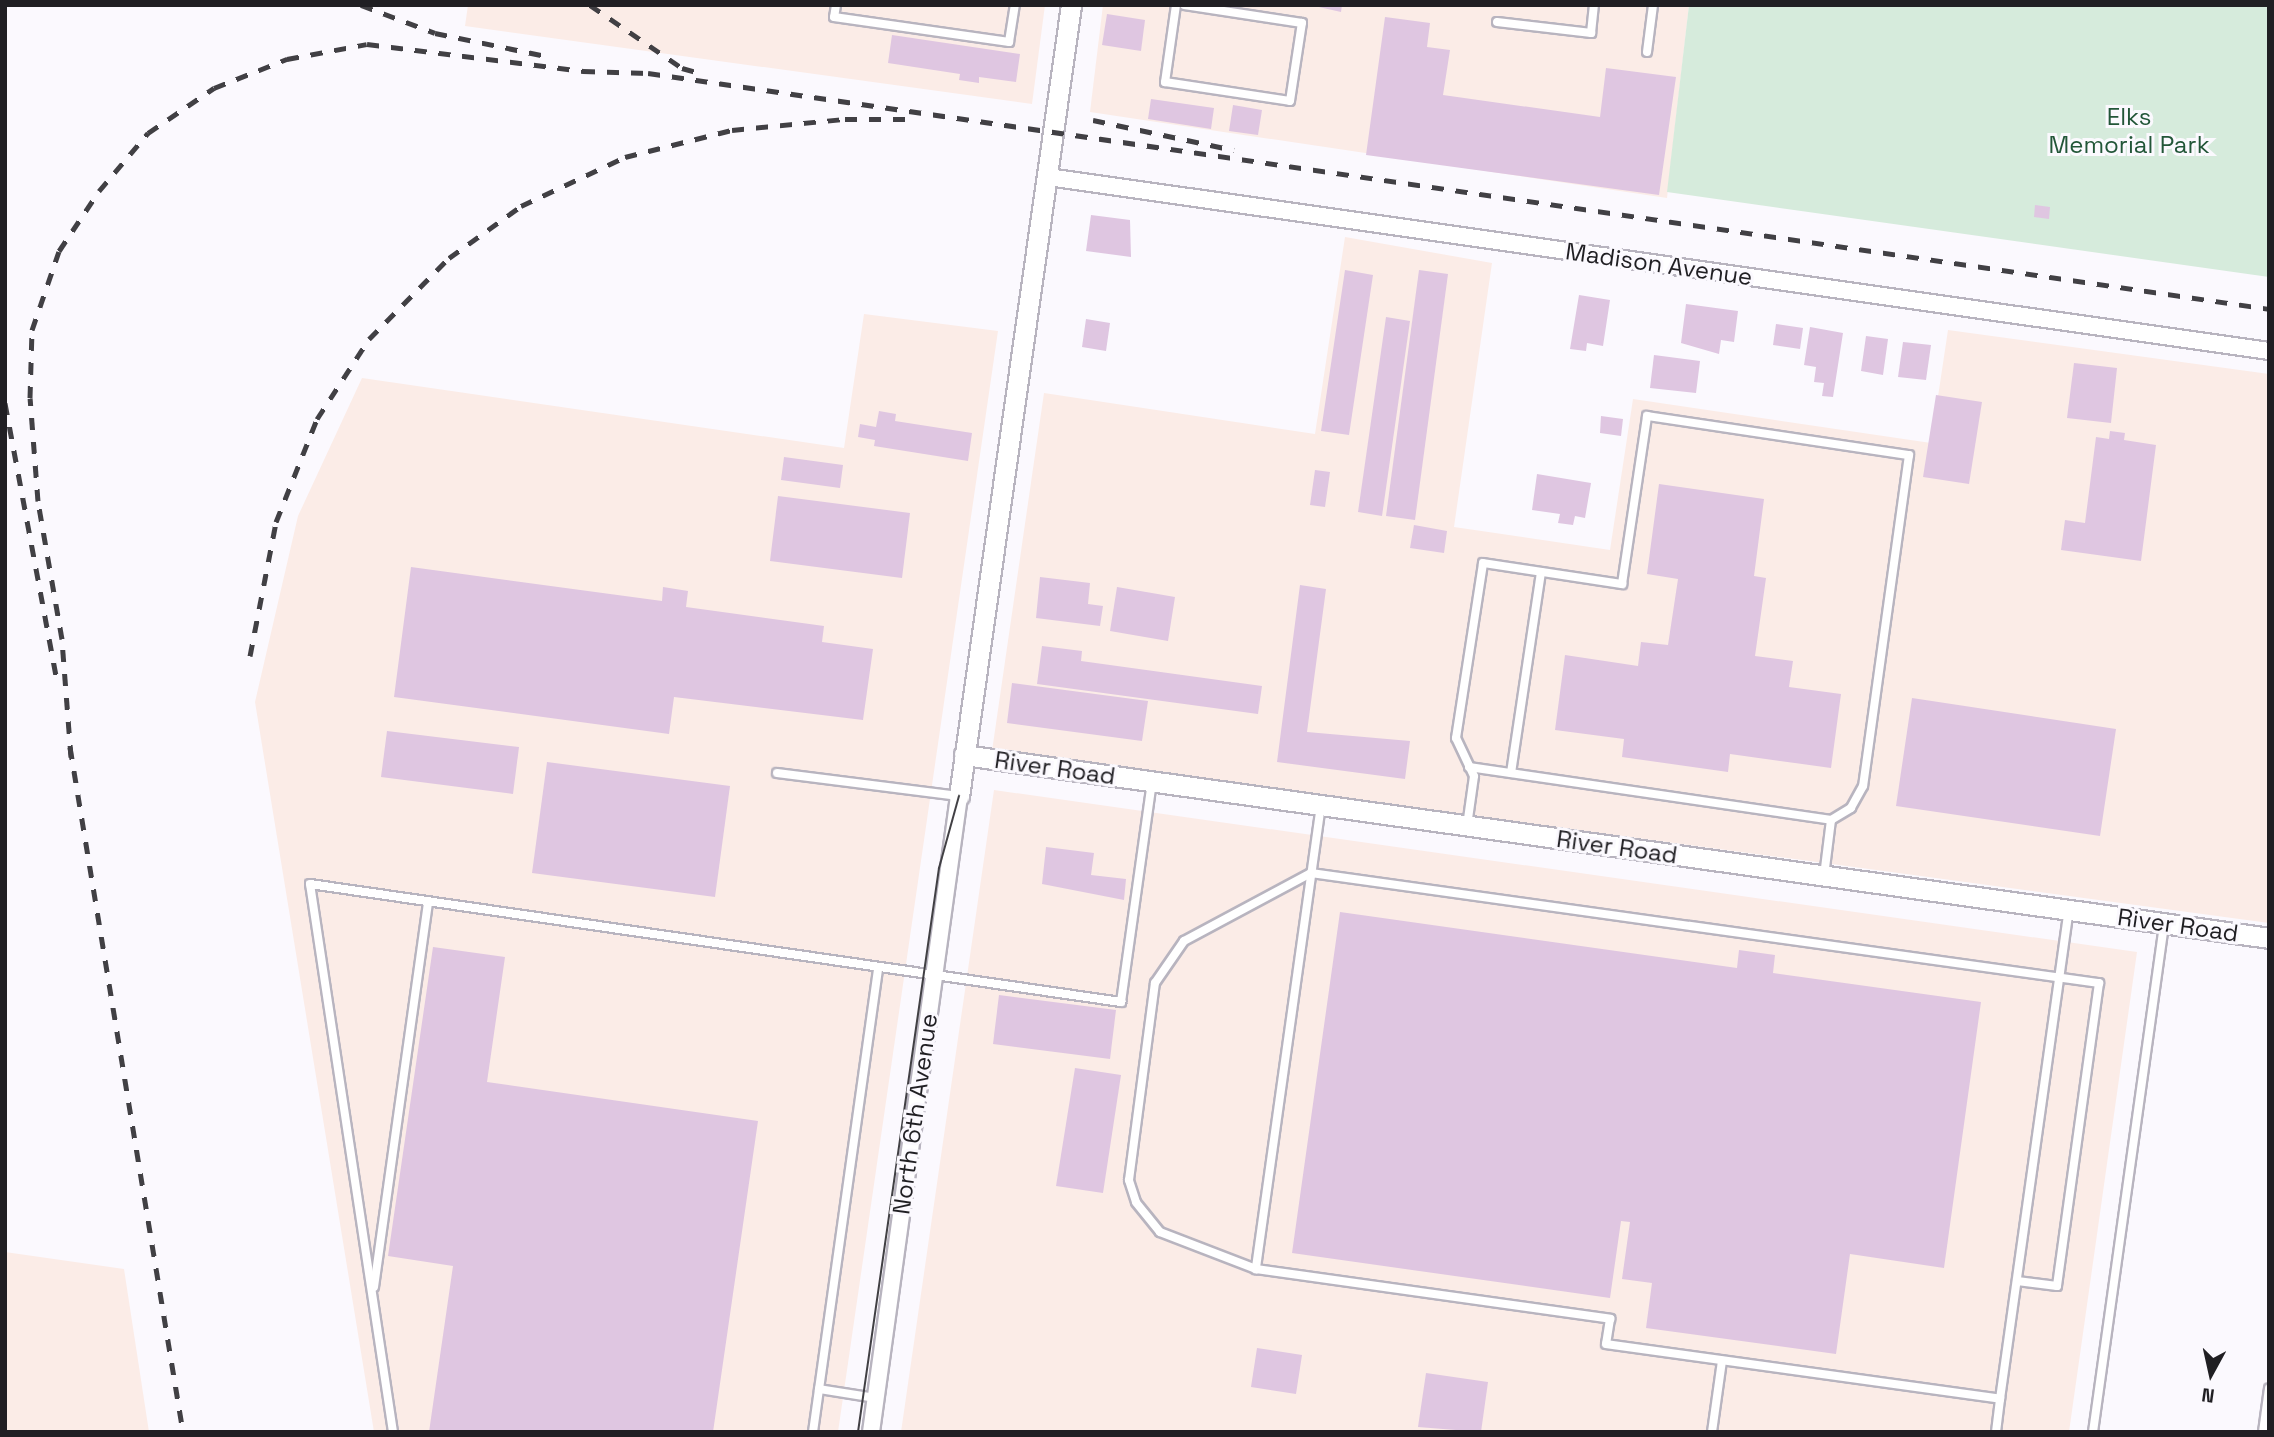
<!DOCTYPE html>
<html>
<head>
<meta charset="utf-8">
<style>
	body { margin:0 }
	#map { position:relative; width:2274px; height:1437px; overflow:hidden; background:#fbf9fe; font-family:"Space Grotesk",sans-serif }
	div>[style] { position:absolute }
	.industrial>* { inset:0; background:#fbece7 }
	.green>* { inset:0; background:#d6ebdc }
	.building>* { inset:0; background:#dfc6e1 }
	.roads { filter:drop-shadow(2px 0 #b8b4bf) drop-shadow(-2px 0 #b8b4bf) drop-shadow(0 2px #b8b4bf) drop-shadow(0 -2px #b8b4bf) }
	.service>* { height:8px; margin:-4px; padding:0 4px; transform-origin:4px; border-radius:4px; background:#fff }
	.minor>* { height:16px; margin:-8px; padding:0 8px; transform-origin:8px; border-radius:8px; background:#fff }
	.tertiary>* { height:19px; margin:-9.5px; padding:0 9.5px; transform-origin:9.5px; border-radius:9.5px; background:#fff }
	.tram>* { height:2px; margin:-1px; padding:0 1px; transform-origin:1px; border-radius:1px; background:#414044 }
	.rail>* { height:5px; margin-top:-2.5px; transform-origin:0; background:repeating-linear-gradient(90deg,#414044 0 12px,transparent 0 24px) }
	span { translate:-50% -50%; white-space:nowrap; text-align:center; line-height:1.15; -webkit-text-stroke:6px #fbf9fe; paint-order:stroke }
	.park-label { font-size:24px; color:#225638 }
	.street-label { font-size:24px; color:#201f23 }
	.frame { position:absolute; inset:0; border:7px solid #201f23; pointer-events:none }
	.north { position:absolute; left:2176px; top:1339px; width:70px; height:70px; -webkit-text-stroke:5px #fbf9fe; paint-order:stroke; rotate:188deg; font-size:19px; font-weight:700; line-height:28px; text-align:center; color:#201f23 }
	.north::after { content:''; display:block; margin:auto; width:24px; height:32px; background:#201f23; clip-path:polygon(50% 0,100% 100%,50% 72%,0 100%) }
</style>
</head>
<body>
<div id="map">
	<div class="industrial">
		<div style="clip-path:polygon(468px 5px,1045px 5px,1032px 104px,465px 26px)"></div>
		<div style="clip-path:polygon(1103px 5px,1689px 5px,1667px 198px,1090px 112px)"></div>
		<div style="clip-path:polygon(1345px 237px,1492px 263px,1454px 527px,1610px 550px,1633px 399px,1931px 443px,1948px 330px,2269px 374px,2269px 923px,992px 751px,1044px 393px,1315px 434px)"></div>
		<div style="clip-path:polygon(864px 314px,998px 331px,838px 1432px,374px 1432px,255px 702px,298px 516px,362px 378px,844px 448px)"></div>
		<div style="clip-path:polygon(994px 790px,2137px 952px,2069px 1432px,901px 1432px)"></div>
		<div style="clip-path:polygon(5px 1252px,124px 1269px,149px 1432px,5px 1432px)"></div>
	</div>
	<div class="green">
		<div style="clip-path:polygon(1689px 5px,2269px 5px,2269px 277px,1667px 192px)"></div>
	</div>
	<div class="building">
		<div style="clip-path:polygon(1310px 5px,1342px 5px,1341px 12px)"></div>
		<div style="clip-path:polygon(1107px 14px,1145px 20px,1141px 51px,1102px 45px)"></div>
		<div style="clip-path:polygon(1385px 17px,1430px 23px,1427px 47px,1450px 50px,1443px 95px,1600px 117px,1606px 68px,1676px 77px,1659px 195px,1366px 155px)"></div>
		<div style="clip-path:polygon(892px 35px,1020px 54px,1016px 82px,979px 77px,979px 83px,959px 80px,960px 74px,888px 63px)"></div>
		<div style="clip-path:polygon(1151px 99px,1214px 108px,1211px 129px,1148px 119px)"></div>
		<div style="clip-path:polygon(1233px 105px,1262px 110px,1258px 135px,1229px 131px)"></div>
		<div style="clip-path:polygon(2035px 205px,2050px 207px,2049px 219px,2034px 217px)"></div>
		<div style="clip-path:polygon(1091px 215px,1130px 220px,1131px 257px,1086px 251px)"></div>
		<div style="clip-path:polygon(1345px 270px,1373px 275px,1349px 435px,1321px 431px)"></div>
		<div style="clip-path:polygon(1419px 270px,1448px 274px,1415px 520px,1386px 516px)"></div>
		<div style="clip-path:polygon(1579px 295px,1610px 300px,1603px 346px,1587px 343px,1586px 351px,1570px 349px)"></div>
		<div style="clip-path:polygon(1686px 304px,1738px 311px,1734px 342px,1721px 340px,1719px 354px,1681px 343px)"></div>
		<div style="clip-path:polygon(1386px 317px,1410px 321px,1382px 516px,1358px 512px)"></div>
		<div style="clip-path:polygon(1086px 319px,1110px 323px,1106px 351px,1082px 347px)"></div>
		<div style="clip-path:polygon(1776px 324px,1803px 328px,1800px 349px,1773px 345px)"></div>
		<div style="clip-path:polygon(1810px 327px,1843px 333px,1833px 397px,1822px 396px,1824px 383px,1814px 382px,1816px 367px,1804px 365px)"></div>
		<div style="clip-path:polygon(1866px 336px,1888px 339px,1883px 375px,1861px 371px)"></div>
		<div style="clip-path:polygon(1903px 342px,1931px 345px,1926px 380px,1898px 377px)"></div>
		<div style="clip-path:polygon(1654px 355px,1700px 361px,1696px 393px,1650px 388px)"></div>
		<div style="clip-path:polygon(2074px 363px,2117px 368px,2111px 423px,2067px 418px)"></div>
		<div style="clip-path:polygon(1936px 395px,1982px 402px,1969px 484px,1923px 477px)"></div>
		<div style="clip-path:polygon(879px 411px,896px 414px,895px 421px,972px 433px,968px 461px,874px 446px,875px 440px,858px 437px,860px 424px,876px 427px)"></div>
		<div style="clip-path:polygon(1601px 416px,1623px 419px,1621px 436px,1600px 433px)"></div>
		<div style="clip-path:polygon(2110px 431px,2125px 433px,2124px 440px,2156px 445px,2141px 561px,2061px 550px,2065px 520px,2085px 523px,2096px 437px,2109px 439px)"></div>
		<div style="clip-path:polygon(784px 457px,843px 465px,840px 488px,781px 480px)"></div>
		<div style="clip-path:polygon(1315px 470px,1330px 472px,1325px 507px,1310px 505px)"></div>
		<div style="clip-path:polygon(1537px 474px,1591px 483px,1585px 518px,1575px 516px,1573px 525px,1558px 523px,1560px 514px,1532px 510px)"></div>
		<div style="clip-path:polygon(1659px 484px,1764px 499px,1754px 576px,1766px 578px,1755px 656px,1793px 661px,1789px 687px,1841px 694px,1831px 768px,1730px 754px,1728px 772px,1622px 757px,1624px 739px,1555px 730px,1565px 655px,1638px 666px,1641px 642px,1668px 645px,1678px 579px,1647px 574px)"></div>
		<div style="clip-path:polygon(778px 496px,910px 513px,902px 578px,770px 561px)"></div>
		<div style="clip-path:polygon(1414px 525px,1447px 531px,1444px 553px,1410px 548px)"></div>
		<div style="clip-path:polygon(411px 567px,662px 601px,663px 587px,688px 591px,686px 607px,824px 626px,822px 642px,873px 649px,863px 720px,674px 697px,669px 734px,394px 697px)"></div>
		<div style="clip-path:polygon(1040px 577px,1090px 583px,1088px 604px,1103px 606px,1100px 626px,1036px 618px)"></div>
		<div style="clip-path:polygon(1300px 585px,1326px 589px,1307px 732px,1410px 741px,1405px 779px,1277px 762px)"></div>
		<div style="clip-path:polygon(1117px 587px,1175px 597px,1168px 641px,1110px 631px)"></div>
		<div style="clip-path:polygon(1042px 646px,1082px 651px,1081px 661px,1262px 686px,1258px 714px,1037px 684px)"></div>
		<div style="clip-path:polygon(1012px 683px,1148px 701px,1142px 741px,1007px 723px)"></div>
		<div style="clip-path:polygon(1912px 698px,2116px 729px,2100px 836px,1896px 806px)"></div>
		<div style="clip-path:polygon(387px 731px,519px 747px,513px 794px,381px 777px)"></div>
		<div style="clip-path:polygon(547px 762px,730px 786px,715px 897px,532px 873px)"></div>
		<div style="clip-path:polygon(1046px 847px,1094px 853px,1091px 875px,1126px 879px,1124px 900px,1042px 884px)"></div>
		<div style="clip-path:polygon(1340px 912px,1737px 968px,1739px 950px,1775px 955px,1773px 973px,1981px 1002px,1944px 1268px,1850px 1254px,1836px 1354px,1646px 1328px,1652px 1283px,1622px 1279px,1630px 1222px,1621px 1221px,1610px 1298px,1292px 1253px)"></div>
		<div style="clip-path:polygon(433px 947px,505px 957px,487px 1082px,758px 1121px,713px 1432px,429px 1432px,453px 1266px,388px 1256px)"></div>
		<div style="clip-path:polygon(999px 995px,1116px 1010px,1110px 1059px,993px 1044px)"></div>
		<div style="clip-path:polygon(1075px 1068px,1121px 1075px,1103px 1193px,1056px 1186px)"></div>
		<div style="clip-path:polygon(1257px 1348px,1302px 1355px,1296px 1394px,1251px 1387px)"></div>
		<div style="clip-path:polygon(1426px 1373px,1488px 1382px,1481px 1432px,1418px 1427px)"></div>
	</div>
	<div class="roads">
		<div class="service">
			<div style="left:836px;top:5px;width:12px;rotate:99deg"></div>
			<div style="left:834px;top:17px;width:177px;rotate:8.1deg"></div>
			<div style="left:1009px;top:42px;width:37px;rotate:-81deg"></div>
			<div style="left:1176px;top:5px;width:78px;rotate:98.1deg"></div>
			<div style="left:1165px;top:82px;width:126px;rotate:8.6deg"></div>
			<div style="left:1290px;top:101px;width:79px;rotate:-81.3deg"></div>
			<div style="left:1302px;top:23px;width:119px;rotate:-171.3deg"></div>
			<div style="left:1497px;top:22px;width:95px;rotate:6.7deg"></div>
			<div style="left:1591px;top:33px;width:28px;rotate:-84deg"></div>
			<div style="left:1647px;top:52px;width:47px;rotate:-82.7deg"></div>
			<div style="left:1469px;top:767px;width:366px;rotate:8.3deg"></div>
			<div style="left:777px;top:773px;width:183px;rotate:7.2deg"></div>
			<div style="left:1511px;top:773px;width:203px;rotate:-81.5deg"></div>
			<div style="left:1321px;top:805px;width:469px;rotate:98deg"></div>
			<div style="left:1256px;top:1269px;width:358px;rotate:8deg"></div>
			<div style="left:1610px;top:1319px;width:25px;rotate:99deg"></div>
			<div style="left:1606px;top:1344px;width:398px;rotate:7.9deg"></div>
			<div style="left:2000px;top:1399px;width:494px;rotate:-82deg"></div>
			<div style="left:1467px;top:826px;width:50px;rotate:-82deg"></div>
			<div style="left:1474px;top:776px;width:42px;rotate:-115.3deg"></div>
			<div style="left:1456px;top:738px;width:177px;rotate:-81.2deg"></div>
			<div style="left:1483px;top:563px;width:141px;rotate:8.6deg"></div>
			<div style="left:1622px;top:584px;width:170px;rotate:-81.5deg"></div>
			<div style="left:1647px;top:416px;width:265px;rotate:8.5deg"></div>
			<div style="left:1909px;top:455px;width:334px;rotate:97.9deg"></div>
			<div style="left:1863px;top:786px;width:25px;rotate:119deg"></div>
			<div style="left:1851px;top:808px;width:23px;rotate:149deg"></div>
			<div style="left:1831px;top:820px;width:56px;rotate:97.1deg"></div>
			<div style="left:1256px;top:1269px;width:103px;rotate:-158.9deg"></div>
			<div style="left:1160px;top:1232px;width:38px;rotate:-129deg"></div>
			<div style="left:1136px;top:1202px;width:23px;rotate:-108deg"></div>
			<div style="left:1129px;top:1180px;width:199px;rotate:-82.5deg"></div>
			<div style="left:1155px;top:983px;width:51px;rotate:-55.4deg"></div>
			<div style="left:1184px;top:941px;width:144px;rotate:-28.2deg"></div>
			<div style="left:1311px;top:873px;width:796px;rotate:7.95deg"></div>
			<div style="left:2099px;top:983px;width:306px;rotate:97.9deg"></div>
			<div style="left:2057px;top:1286px;width:40px;rotate:-172.9deg"></div>
			<div style="left:374px;top:1287px;width:389px;rotate:-82deg"></div>
			<div style="left:819px;top:1389px;width:58px;rotate:9deg"></div>
			<div style="left:393px;top:1432px;width:554px;rotate:-98.61deg"></div>
			<div style="left:310px;top:884px;width:820px;rotate:8.28deg"></div>
			<div style="left:1121px;top:1002px;width:222px;rotate:-82deg"></div>
			<div style="left:813px;top:1432px;width:469px;rotate:-82deg"></div>
			<div style="left:1712px;top:1432px;width:72px;rotate:-82deg"></div>
			<div style="left:1996px;top:1432px;width:33px;rotate:-83deg"></div>
			<div style="left:2093px;top:1432px;width:512px;rotate:-82.03deg"></div>
			<div style="left:2263px;top:1432px;width:44px;rotate:-82.2deg"></div>
		</div>
		<div class="minor">
			<div style="left:1048px;top:177px;width:1233px;rotate:8.11deg"></div>
			<div style="left:871px;top:1432px;width:642px;rotate:-82.12deg"></div>
		</div>
		<div class="tertiary">
			<div style="left:964px;top:755px;width:1318px;rotate:7.98deg"></div>
			<div style="left:959px;top:796px;width:799px;rotate:-81.94deg"></div>
		</div>
	</div>
	<div class="tram">
		<div style="left:858px;top:1432px;width:570px;rotate:-81.83deg"></div>
		<div style="left:939px;top:868px;width:75px;rotate:-74.5deg"></div>
	</div>
	<div class="rail">
		<div style="left:361px;top:5px;width:79px;rotate:20.7deg"></div>
		<div style="left:435px;top:33px;width:118px;rotate:11.7deg"></div>
		<div style="left:590px;top:5px;width:112px;rotate:34.4deg"></div>
		<div style="left:682px;top:68px;width:18px;rotate:16deg"></div>
		<div style="left:1093px;top:120px;width:144px;rotate:12deg"></div>
		<div style="left:5px;top:403px;width:277px;rotate:79.4deg"></div>
		<div style="left:250px;top:656px;width:136px;rotate:-79deg"></div>
		<div style="left:276px;top:522px;width:111px;rotate:-68.3deg"></div>
		<div style="left:317px;top:419px;width:95px;rotate:-57deg"></div>
		<div style="left:369px;top:339px;width:114px;rotate:-45.4deg"></div>
		<div style="left:449px;top:258px;width:89px;rotate:-35.8deg"></div>
		<div style="left:521px;top:206px;width:115px;rotate:-25.2deg"></div>
		<div style="left:625px;top:157px;width:110px;rotate:-14.2deg"></div>
		<div style="left:732px;top:130px;width:114px;rotate:-5.6deg"></div>
		<div style="left:845px;top:119px;width:66px"></div>
		<div style="left:70px;top:747px;width:694px;rotate:80.63deg"></div>
		<div style="left:71px;top:757px;width:118px;rotate:-94.4deg"></div>
		<div style="left:62px;top:639px;width:140px;rotate:-99.9deg"></div>
		<div style="left:38px;top:501px;width:103px;rotate:-94.4deg"></div>
		<div style="left:30px;top:398px;width:68px;rotate:-88.3deg"></div>
		<div style="left:32px;top:330px;width:83px;rotate:-71.1deg"></div>
		<div style="left:59px;top:251px;width:72px;rotate:-56.3deg"></div>
		<div style="left:99px;top:191px;width:76px;rotate:-49.8deg"></div>
		<div style="left:148px;top:133px;width:80px;rotate:-34.3deg"></div>
		<div style="left:214px;top:88px;width:79px;rotate:-21.7deg"></div>
		<div style="left:287px;top:59px;width:81px;rotate:-10.6deg"></div>
		<div style="left:367px;top:44px;width:218px;rotate:7.1deg"></div>
		<div style="left:583px;top:71px;width:65px;rotate:1.8deg"></div>
		<div style="left:648px;top:73px;width:1638px;rotate:8.28deg"></div>
	</div>
	<div class="park-label">
		<span style="left:2129px;top:131px">Elks<br>Memorial Park</span>
	</div>
	<div class="street-label">
		<span style="left:1659px;top:264px;rotate:8deg">Madison Avenue</span>
		<span style="left:1055px;top:768px;rotate:8deg">River Road</span>
		<span style="left:1617px;top:847px;rotate:8deg">River Road</span>
		<span style="left:2178px;top:925px;rotate:8deg">River Road</span>
		<span style="left:915px;top:1114px;rotate:-82deg">North 6th Avenue</span>
	</div>
	<div class="frame"></div>
	<div class="north">N</div>
</div>
</body>
</html>
